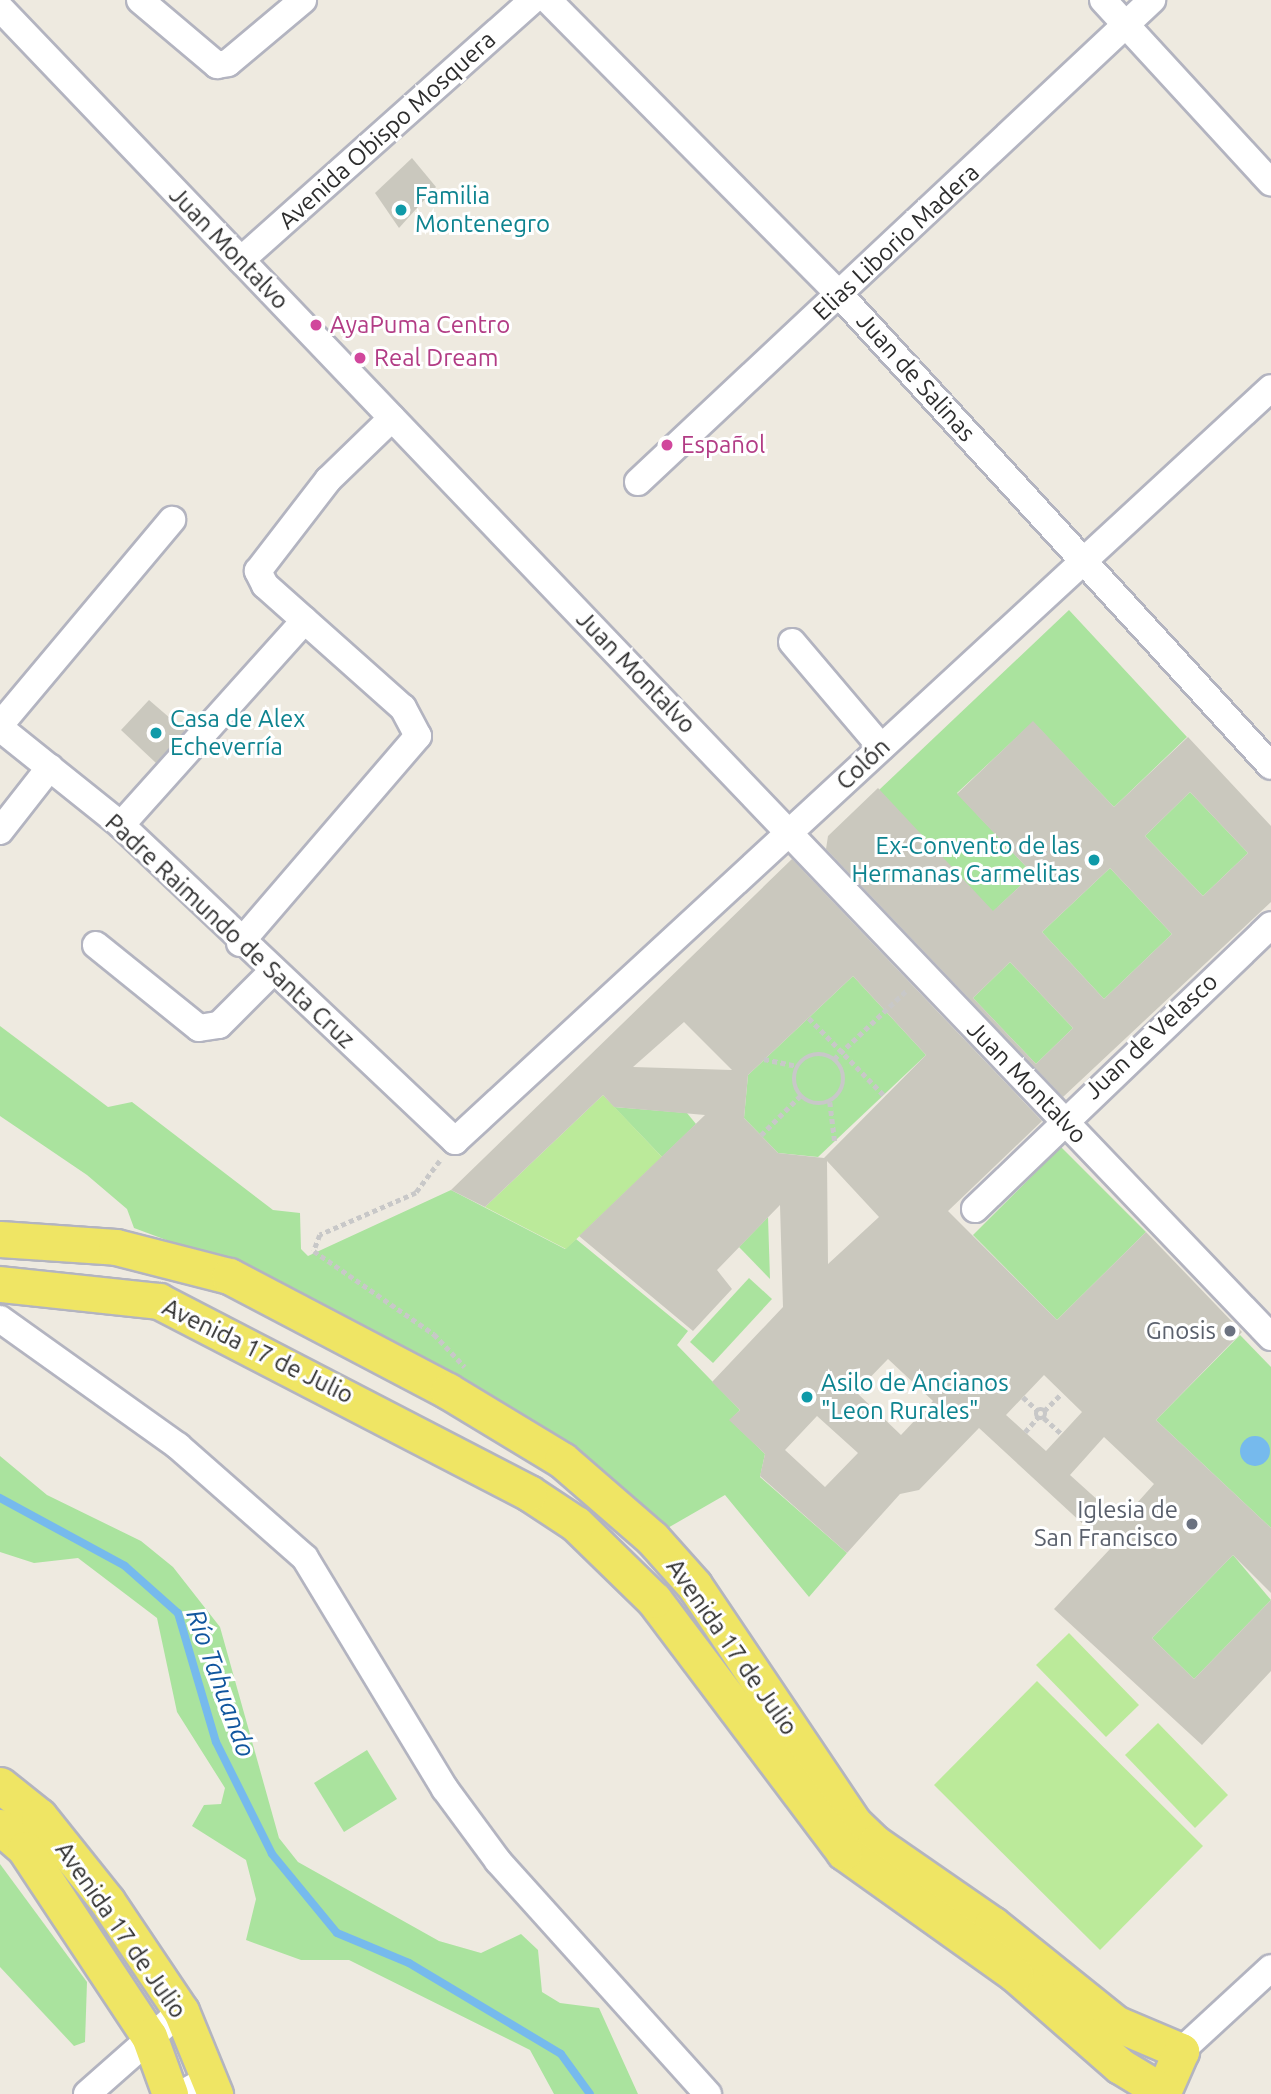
<!DOCTYPE html>
<html>
<head>
<meta charset="utf-8">
<style>
	body { margin:0 }
	#map { position:relative; width:1271px; height:2094px; overflow:hidden; background:#eeeae0; font-family:Ubuntu,sans-serif }
	div>[style] { position:absolute }
	.green>* { inset:0; background:#aae39e }
	.pitch>* { inset:0; background:#bbea9a }
	.water>* { inset:0; background:#76baed }
	.round { border-radius:50% }
	.stream>* { height:8px; margin:-4px; padding:0 4px; transform-origin:4px; border-radius:4px; background:#76baed }
	.building>* { inset:0; background:#cac8be }
	.path>* { height:4.5px; margin-top:-2.25px; transform-origin:0; background:repeating-linear-gradient(90deg,#c8c8c8 0 5px,transparent 0 8.5px) }
	.path>.ring { margin:-2.25px; padding:0; box-sizing:content-box; background:none; border:4.5px solid #c8c8c8; border-radius:50% }
	.roads { filter:drop-shadow(2px 0 #b3b4c0) drop-shadow(-2px 0 #b3b4c0) drop-shadow(0 2px #b3b4c0) drop-shadow(0 -2px #b3b4c0) }
	.minor>* { height:26px; margin:-13px; padding:0 13px; transform-origin:13px; border-radius:13px; background:#fff }
	.major>* { height:35px; margin:-17.5px; padding:0 17.5px; transform-origin:17.5px; border-radius:17.5px; background:#efe564 }
	.dots>* { width:19px; height:19px; translate:-50% -50%; box-sizing:border-box; border:4px solid #fff; border-radius:50% }
	span { translate:-50% -50%; white-space:nowrap; text-align:center; line-height:1.15; -webkit-text-stroke:6px #fff; paint-order:stroke }
	.street-label { font-size:24px; color:#2d2d2d }
	.culture-label { font-size:24px; color:#0d838f }
	.left { translate:0 -50%; text-align:left }
	.right { translate:-100% -50%; text-align:right }
	.hotel-label { font-size:24px; color:#b23c85 }
	.worship-label { font-size:24px; color:#5b616d }
	.water-label { font-size:26px; color:#10569e; font-style:italic }
</style>
</head>
<body>
<div id="map">
	<div class="green">
		<div style="clip-path:polygon(1069px 610px,1187px 737px,1114px 807px,1033px 722px,957px 793px,1033px 874px,968px 935px,879px 790px)"></div>
		<div style="clip-path:polygon(1190px 792px,1248px 853px,1203px 896px,1145px 836px)"></div>
		<div style="clip-path:polygon(1110px 868px,1172px 934px,1104px 999px,1042px 932px)"></div>
		<div style="clip-path:polygon(1010px 962px,1073px 1028px,1036px 1064px,973px 998px)"></div>
		<div style="clip-path:polygon(853px 976px,926px 1055px,818px 1157px,778px 1153px,744px 1118px,748px 1075px)"></div>
		<div style="clip-path:polygon(0 1026px,108px 1107px,132px 1102px,273px 1210px,300px 1213px,301px 1249px,308px 1256px,451px 1190px,565px 1249px,576px 1239px,688px 1331px,677px 1345px,740px 1410px,730px 1420px,765px 1454px,760px 1477px,847px 1553px,809px 1597px,725px 1495px,659px 1533px,255px 1273px,134px 1228px,127px 1209px,87px 1175px,0 1116px)"></div>
		<div style="clip-path:polygon(614px 1107px,687px 1113px,696px 1124px,662px 1157px)"></div>
		<div style="clip-path:polygon(1061px 1147px,1146px 1232px,1057px 1320px,973px 1235px)"></div>
		<div style="clip-path:polygon(768px 1217px,770px 1279px,739px 1247px)"></div>
		<div style="clip-path:polygon(749px 1278px,772px 1299px,713px 1363px,690px 1342px)"></div>
		<div style="clip-path:polygon(1240px 1335px,1271px 1367px,1271px 1528px,1156px 1420px)"></div>
		<div style="clip-path:polygon(0 1456px,47px 1495px,141px 1541px,173px 1567px,220px 1627px,279px 1838px,298px 1862px,439px 1941px,481px 1953px,521px 1934px,538px 1950px,542px 1992px,560px 2003px,599px 2008px,638px 2094px,554px 2094px,530px 2050px,349px 1960px,301px 1960px,246px 1940px,256px 1899px,246px 1860px,192px 1826px,204px 1805px,221px 1804px,225px 1788px,177px 1712px,157px 1618px,78px 1558px,34px 1563px,0 1552px)"></div>
		<div style="clip-path:polygon(1233px 1555px,1271px 1600px,1194px 1679px,1152px 1638px)"></div>
		<div style="clip-path:polygon(367px 1750px,397px 1799px,344px 1832px,314px 1783px)"></div>
		<div style="clip-path:polygon(0 1864px,87px 1982px,85px 2042px,74px 2046px,0 1967px)"></div>
	</div>
	<div class="pitch">
		<div style="clip-path:polygon(603px 1095px,662px 1157px,566px 1249px,485px 1207px)"></div>
		<div style="clip-path:polygon(1069px 1633px,1139px 1705px,1106px 1737px,1036px 1665px)"></div>
		<div style="clip-path:polygon(1037px 1681px,1203px 1846px,1100px 1950px,934px 1785px)"></div>
		<div style="clip-path:polygon(1158px 1723px,1228px 1795px,1195px 1828px,1125px 1755px)"></div>
	</div>
	<div class="water">
		<div class="round" style="left:1240px;top:1436px;width:30px;height:30px"></div>
	</div>
	<div class="stream">
		<div style="left:0;top:1498px;width:142px;rotate:28.5deg"></div>
		<div style="left:125px;top:1566px;width:71px;rotate:41.6deg"></div>
		<div style="left:178px;top:1613px;width:134px;rotate:73.6deg"></div>
		<div style="left:216px;top:1742px;width:125px;rotate:63.4deg"></div>
		<div style="left:272px;top:1854px;width:102px;rotate:50.6deg"></div>
		<div style="left:337px;top:1933px;width:78px;rotate:22.6deg"></div>
		<div style="left:409px;top:1963px;width:177px;rotate:30.9deg"></div>
		<div style="left:561px;top:2054px;width:49px;rotate:54.1deg"></div>
	</div>
	<div class="building">
		<div style="clip-path:polygon(412px 158px,436px 187px,399px 228px,375px 193px)"></div>
		<div style="clip-path:polygon(149px 700px,185px 731px,156px 763px,121px 730px)"></div>
		<div style="clip-path:polygon(evenodd,1033px 721px,1114px 807px,1188px 737px,1271px 826px,1271px 902px,1063px 1097px,826px 849px,828px 836px,878px 788px,993px 911px,1033px 874px,957px 794px,1033px 721px,1190px 792px,1248px 853px,1203px 896px,1145px 836px,1190px 792px,1033px 721px,1110px 868px,1172px 934px,1104px 999px,1042px 932px,1110px 868px,1033px 721px,1010px 962px,1073px 1028px,1036px 1064px,973px 998px,1010px 962px)"></div>
		<div style="clip-path:polygon(evenodd,792px 859px,1042px 1121px,948px 1211px,1057px 1320px,1146px 1232px,1242px 1332px,1156px 1420px,1271px 1528px,1271px 1593px,1233px 1555px,1152px 1638px,1194px 1679px,1271px 1600px,1271px 1671px,1202px 1745px,1054px 1609px,1110px 1549px,979px 1428px,919px 1490px,900px 1494px,847px 1553px,760px 1476px,765px 1454px,729px 1420px,740px 1410px,712px 1382px,783px 1307px,780px 1205px,717px 1270px,732px 1289px,693px 1331px,579px 1236px,705px 1115px,614px 1107px,603px 1095px,485px 1207px,451px 1190px,792px 859px,853px 976px,926px 1055px,824px 1158px,778px 1153px,744px 1118px,748px 1075px,853px 976px,792px 859px,684px 1022px,732px 1070px,633px 1067px,684px 1022px,792px 859px,827px 1161px,879px 1217px,828px 1264px,827px 1161px,792px 859px,888px 1359px,933px 1401px,901px 1435px,856px 1392px,888px 1359px,792px 859px,1044px 1375px,1082px 1412px,1046px 1451px,1006px 1415px,1044px 1375px,792px 859px,817px 1416px,858px 1453px,825px 1487px,785px 1450px,817px 1416px,792px 859px,1104px 1437px,1154px 1484px,1121px 1521px,1070px 1475px,1104px 1437px)"></div>
	</div>
	<div class="path">
		<div style="left:809px;top:1018px;width:107px;rotate:45.8deg"></div>
		<div class="ring" style="left:794px;top:1054px;width:45.5px;height:45.5px"></div>
		<div style="left:764px;top:1059px;width:35px;rotate:12deg"></div>
		<div style="left:834px;top:1059px;width:100px;rotate:-43.4deg"></div>
		<div style="left:830px;top:1102px;width:39px;rotate:83deg"></div>
		<div style="left:761px;top:1135px;width:55px;rotate:-45deg"></div>
		<div style="left:440px;top:1161px;width:40px;rotate:127deg"></div>
		<div style="left:416px;top:1193px;width:105px;rotate:156.4deg"></div>
		<div style="left:320px;top:1235px;width:17px;rotate:111deg"></div>
		<div style="left:314px;top:1251px;width:146px;rotate:34.7deg"></div>
		<div style="left:434px;top:1334px;width:45px;rotate:46.8deg"></div>
		<div style="left:1023px;top:1397px;width:21px;rotate:43deg"></div>
		<div class="ring" style="left:1036.5px;top:1409.5px;width:4.5px;height:4.5px"></div>
		<div style="left:1044px;top:1411px;width:25px;rotate:-45deg"></div>
		<div style="left:1044px;top:1418px;width:24px;rotate:42deg"></div>
		<div style="left:1025px;top:1432px;width:20px;rotate:-49deg"></div>
	</div>
	<div class="roads">
		<div class="minor">
			<div style="left:140px;top:0;width:101px;rotate:40.2deg"></div>
			<div style="left:217px;top:65px;width:11px;rotate:-10deg"></div>
			<div style="left:228px;top:63px;width:98px;rotate:-40deg"></div>
			<div style="left:548px;top:0;width:415px;rotate:45.3deg"></div>
			<div style="left:840px;top:295px;width:638px;rotate:47.54deg"></div>
			<div style="left:1103px;top:0;width:248px;rotate:47.4deg"></div>
			<div style="left:0;top:8px;width:1839px;rotate:46.28deg"></div>
			<div style="left:241px;top:260px;width:391px;rotate:-41.7deg"></div>
			<div style="left:638px;top:482px;width:705px;rotate:-43.16deg"></div>
			<div style="left:792px;top:642px;width:138px;rotate:49.7deg"></div>
			<div style="left:0;top:725px;width:268px;rotate:-50deg"></div>
			<div style="left:0;top:728px;width:155px;rotate:38.7deg"></div>
			<div style="left:121px;top:825px;width:460px;rotate:43.4deg"></div>
			<div style="left:455px;top:1141px;width:1110px;rotate:-42.7deg"></div>
			<div style="left:121px;top:825px;width:275px;rotate:-48.1deg"></div>
			<div style="left:0;top:831px;width:81px;rotate:-52deg"></div>
			<div style="left:240px;top:943px;width:273px;rotate:-49.3deg"></div>
			<div style="left:418px;top:736px;width:32px;rotate:-118deg"></div>
			<div style="left:403px;top:708px;width:185px;rotate:-138.3deg"></div>
			<div style="left:265px;top:585px;width:16px;rotate:-117deg"></div>
			<div style="left:258px;top:571px;width:115px;rotate:-52.4deg"></div>
			<div style="left:328px;top:480px;width:89px;rotate:-44.1deg"></div>
			<div style="left:96px;top:945px;width:132px;rotate:38.9deg"></div>
			<div style="left:199px;top:1028px;width:20px;rotate:-9deg"></div>
			<div style="left:219px;top:1025px;width:75px;rotate:-45deg"></div>
			<div style="left:975px;top:1209px;width:410px;rotate:-43.8deg"></div>
			<div style="left:0;top:1319px;width:219px;rotate:35.5deg"></div>
			<div style="left:178px;top:1446px;width:169px;rotate:41.4deg"></div>
			<div style="left:305px;top:1558px;width:270px;rotate:58.8deg"></div>
			<div style="left:445px;top:1789px;width:89px;rotate:53.6deg"></div>
			<div style="left:498px;top:1861px;width:314px;rotate:48deg"></div>
			<div style="left:1181px;top:2051px;width:122px;rotate:-42.7deg"></div>
			<div style="left:87px;top:2094px;width:125px;rotate:-41.4deg"></div>
			<div style="left:181px;top:2094px;width:33px;rotate:-29deg"></div>
		</div>
		<div class="major">
			<div style="left:0;top:1239px;width:116px;rotate:3.9deg"></div>
			<div style="left:116px;top:1247px;width:117px;rotate:14.4deg"></div>
			<div style="left:229px;top:1276px;width:247px;rotate:27.7deg"></div>
			<div style="left:448px;top:1391px;width:133px;rotate:31.2deg"></div>
			<div style="left:562px;top:1460px;width:119px;rotate:40.9deg"></div>
			<div style="left:652px;top:1538px;width:63px;rotate:48.2deg"></div>
			<div style="left:694px;top:1585px;width:287px;rotate:56.1deg"></div>
			<div style="left:854px;top:1823px;width:29px;rotate:44deg"></div>
			<div style="left:875px;top:1843px;width:142px;rotate:34.7deg"></div>
			<div style="left:992px;top:1924px;width:158px;rotate:38.8deg"></div>
			<div style="left:1115px;top:2023px;width:72px;rotate:23deg"></div>
			<div style="left:1181px;top:2051px;width:45px;rotate:113.7deg"></div>
			<div style="left:1163px;top:2092px;width:50px;rotate:-148.8deg"></div>
			<div style="left:1120px;top:2066px;width:140px;rotate:-138.8deg"></div>
			<div style="left:1015px;top:1974px;width:210px;rotate:-144.5deg"></div>
			<div style="left:844px;top:1852px;width:316px;rotate:-127deg"></div>
			<div style="left:654px;top:1600px;width:109px;rotate:-135.7deg"></div>
			<div style="left:576px;top:1524px;width:56px;rotate:-146.6deg"></div>
			<div style="left:529px;top:1493px;width:417px;rotate:-152.6deg"></div>
			<div style="left:159px;top:1301px;width:160px;rotate:-173.9deg"></div>
			<div style="left:0;top:1785px;width:50px;rotate:38.5deg"></div>
			<div style="left:39px;top:1816px;width:109px;rotate:51.3deg"></div>
			<div style="left:107px;top:1901px;width:133px;rotate:56.1deg"></div>
			<div style="left:181px;top:2011px;width:90px;rotate:67.7deg"></div>
			<div style="left:0;top:1827px;width:33px;rotate:41deg"></div>
			<div style="left:25px;top:1849px;width:224px;rotate:56.5deg"></div>
			<div style="left:149px;top:2036px;width:62px;rotate:70.1deg"></div>
		</div>
	</div>
	<div class="dots">
		<div style="left:401px;top:210px;background:#0f9aa8"></div>
		<div style="left:316px;top:325px;background:#d1479c"></div>
		<div style="left:360px;top:358px;background:#d1479c"></div>
		<div style="left:667px;top:445px;background:#d1479c"></div>
		<div style="left:156px;top:733px;background:#0f9aa8"></div>
		<div style="left:1094px;top:860px;background:#0f9aa8"></div>
		<div style="left:1230px;top:1331px;background:#6b7280"></div>
		<div style="left:807px;top:1397px;background:#0f9aa8"></div>
		<div style="left:1192px;top:1524px;background:#6b7280"></div>
	</div>
	<div class="street-label">
		<span style="left:387px;top:130px;rotate:-42deg">Avenida Obispo Mosquera</span>
		<span style="left:896px;top:242px;rotate:-43deg">Elias Liborio Madera</span>
		<span style="left:229px;top:248px;rotate:46deg">Juan Montalvo</span>
		<span style="left:916px;top:377px;rotate:48deg">Juan de Salinas</span>
		<span style="left:636px;top:672px;rotate:46deg">Juan Montalvo</span>
		<span style="left:863px;top:764px;rotate:-43deg">Colón</span>
		<span style="left:230px;top:931px;rotate:43deg">Padre Raimundo de Santa Cruz</span>
		<span style="left:1151px;top:1036px;rotate:-43deg">Juan de Velasco</span>
		<span style="left:1027px;top:1082px;rotate:46deg">Juan Montalvo</span>
		<span style="left:258px;top:1351px;rotate:26deg">Avenida 17 de Julio</span>
		<span style="left:732px;top:1647px;rotate:55deg">Avenida 17 de Julio</span>
		<span style="left:121px;top:1930px;rotate:55deg">Avenida 17 de Julio</span>
	</div>
	<div class="culture-label">
		<span class="left" style="left:415px;top:210px">Familia<br>Montenegro</span>
		<span class="left" style="left:170px;top:733px">Casa de Alex<br>Echeverría</span>
		<span class="right" style="left:1080px;top:860px">Ex-Convento de las<br>Hermanas Carmelitas</span>
		<span class="left" style="left:821px;top:1397px">Asilo de Ancianos<br>"Leon Rurales"</span>
	</div>
	<div class="hotel-label">
		<span class="left" style="left:330px;top:325px">AyaPuma Centro</span>
		<span class="left" style="left:374px;top:358px">Real Dream</span>
		<span class="left" style="left:681px;top:445px">Español</span>
	</div>
	<div class="worship-label">
		<span class="right" style="left:1216px;top:1331px">Gnosis</span>
		<span class="right" style="left:1178px;top:1524px">Iglesia de<br>San Francisco</span>
	</div>
	<div class="water-label">
		<span style="left:221px;top:1683px;rotate:70deg">Río Tahuando</span>
	</div>
</div>
</body>
</html>
